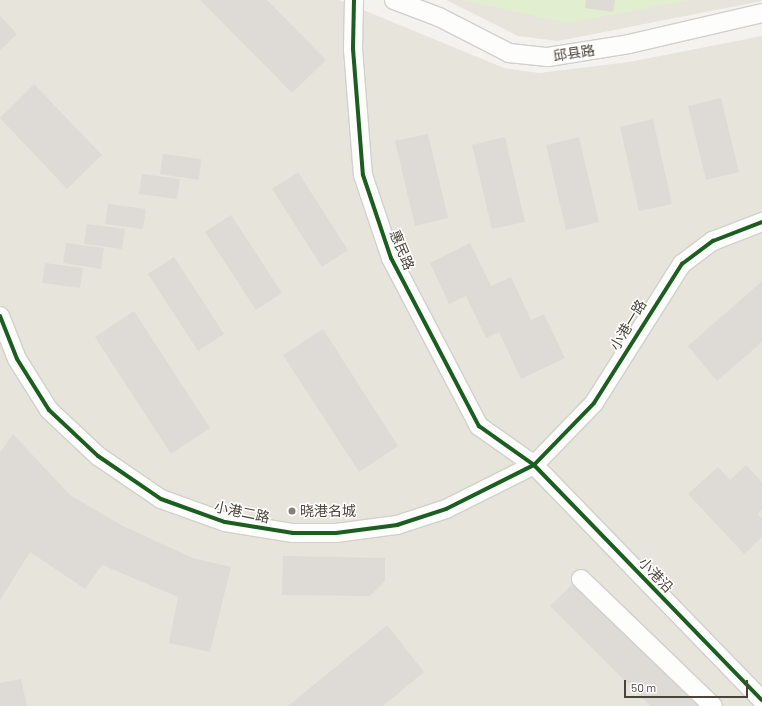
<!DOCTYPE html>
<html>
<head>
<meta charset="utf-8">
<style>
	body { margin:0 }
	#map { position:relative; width:762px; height:706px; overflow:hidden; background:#f4f2ee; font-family:Barlow,"Noto Sans SC",sans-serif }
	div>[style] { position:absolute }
	.residential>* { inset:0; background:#e7e4dc }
	.green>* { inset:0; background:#e1eecf }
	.building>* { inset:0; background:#dedbd6 }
	.roads { filter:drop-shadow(1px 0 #d2d0cb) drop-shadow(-1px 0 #d2d0cb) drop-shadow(0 1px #d2d0cb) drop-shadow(0 -1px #d2d0cb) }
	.minor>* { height:18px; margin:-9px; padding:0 9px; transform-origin:9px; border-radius:9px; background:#fdfdfc }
	.cycleway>* { height:4px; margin:-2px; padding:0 2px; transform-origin:2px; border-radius:2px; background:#1b5e20 }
	.dots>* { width:11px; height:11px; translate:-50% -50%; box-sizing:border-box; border:2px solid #fff; border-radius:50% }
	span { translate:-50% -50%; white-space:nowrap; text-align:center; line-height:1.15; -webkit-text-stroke:3px #fff; paint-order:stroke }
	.street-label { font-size:14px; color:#4b4439 }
	.poi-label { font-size:14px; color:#4b4439 }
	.left { translate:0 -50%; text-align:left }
	.scale { position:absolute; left:624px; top:680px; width:124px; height:18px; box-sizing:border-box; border:2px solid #4b4439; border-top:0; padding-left:5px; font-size:12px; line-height:14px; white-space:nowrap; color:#4b4439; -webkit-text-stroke:3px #fff; paint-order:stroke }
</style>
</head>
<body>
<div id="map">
	<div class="residential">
		<div style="clip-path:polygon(0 0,339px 0,504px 68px,539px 73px,629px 62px,762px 36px,762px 706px,0 706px)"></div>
		<div style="clip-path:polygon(446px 0,762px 0,762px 1px,558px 41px,518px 36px)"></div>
	</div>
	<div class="green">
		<div style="clip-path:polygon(462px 0,692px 0,567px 23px)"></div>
	</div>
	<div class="building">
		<div style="clip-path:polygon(200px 0,267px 0,326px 60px,292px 93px)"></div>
		<div style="clip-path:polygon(586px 0,615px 0,613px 12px,585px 8px)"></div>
		<div style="clip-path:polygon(0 16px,17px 34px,0 50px)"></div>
		<div style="clip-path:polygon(34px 84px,102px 155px,67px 189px,0 118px)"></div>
		<div style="clip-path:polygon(721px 98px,739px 172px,706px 180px,688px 106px)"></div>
		<div style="clip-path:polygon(653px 119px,672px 204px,639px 211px,620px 127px)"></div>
		<div style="clip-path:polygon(428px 134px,448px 218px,415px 226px,395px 141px)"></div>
		<div style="clip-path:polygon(505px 137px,525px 222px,492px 229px,472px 145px)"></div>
		<div style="clip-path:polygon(579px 137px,599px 222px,566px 230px,546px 145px)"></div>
		<div style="clip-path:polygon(163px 154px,201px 159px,199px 180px,160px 174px)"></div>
		<div style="clip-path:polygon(298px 172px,348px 250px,322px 267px,272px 189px)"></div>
		<div style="clip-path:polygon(142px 174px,180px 179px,177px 199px,139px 194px)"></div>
		<div style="clip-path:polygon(108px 204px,146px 209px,143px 229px,105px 224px)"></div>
		<div style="clip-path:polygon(231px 215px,282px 293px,256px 310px,205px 232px)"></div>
		<div style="clip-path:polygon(87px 224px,125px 229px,122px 249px,84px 244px)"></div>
		<div style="clip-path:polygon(66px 243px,104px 248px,101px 269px,63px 263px)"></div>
		<div style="clip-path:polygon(470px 243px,491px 286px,511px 277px,531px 320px,544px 314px,565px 358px,521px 379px,499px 332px,486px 338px,466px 296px,449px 304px,430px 263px)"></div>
		<div style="clip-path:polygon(174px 257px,224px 334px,198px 351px,148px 274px)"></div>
		<div style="clip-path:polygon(45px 263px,83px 268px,80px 288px,42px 283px)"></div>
		<div style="clip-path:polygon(762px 281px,762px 342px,717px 381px,688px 346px)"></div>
		<div style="clip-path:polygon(134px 311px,210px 428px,171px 454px,95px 337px)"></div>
		<div style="clip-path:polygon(323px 329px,398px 446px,359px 472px,283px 355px)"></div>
		<div style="clip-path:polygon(13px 434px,70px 495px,123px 526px,193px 558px,231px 567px,210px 652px,169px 643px,178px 597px,102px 565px,85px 589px,30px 552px,0 600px,0 453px)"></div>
		<div style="clip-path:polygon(746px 465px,762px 482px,762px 510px,758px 514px,762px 518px,762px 537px,744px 554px,688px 494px,718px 467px,730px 480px)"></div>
		<div style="clip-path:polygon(283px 556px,385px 558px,385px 581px,370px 596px,282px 595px)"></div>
		<div style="clip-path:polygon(576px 581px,699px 706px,650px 706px,550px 606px)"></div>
		<div style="clip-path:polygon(387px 625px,424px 672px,383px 706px,288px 706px)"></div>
		<div style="clip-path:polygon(21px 679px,27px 706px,0 706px,0 683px)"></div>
	</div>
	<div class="roads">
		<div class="minor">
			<div style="left:354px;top:0;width:49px;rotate:91.2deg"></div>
			<div style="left:353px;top:49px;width:126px;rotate:85.5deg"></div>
			<div style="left:363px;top:175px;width:88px;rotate:71.4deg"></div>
			<div style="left:391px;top:258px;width:190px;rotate:62.4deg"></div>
			<div style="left:479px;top:426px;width:67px;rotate:35.3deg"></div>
			<div style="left:534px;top:465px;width:327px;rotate:45.9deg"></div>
			<div style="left:394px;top:0;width:48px;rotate:20.7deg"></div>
			<div style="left:439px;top:17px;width:79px;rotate:27.2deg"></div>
			<div style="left:509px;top:53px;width:39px;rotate:6deg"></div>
			<div style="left:548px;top:57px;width:82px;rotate:-9.1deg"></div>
			<div style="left:629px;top:44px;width:137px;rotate:-13.1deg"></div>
			<div style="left:0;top:316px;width:46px;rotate:68.4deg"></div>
			<div style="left:17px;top:359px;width:60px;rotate:57.9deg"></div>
			<div style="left:49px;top:410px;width:67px;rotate:43.2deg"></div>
			<div style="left:98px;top:456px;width:76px;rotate:34.3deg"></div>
			<div style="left:161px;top:499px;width:68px;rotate:19.8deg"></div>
			<div style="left:225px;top:522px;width:69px;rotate:9.2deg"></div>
			<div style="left:293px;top:533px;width:43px"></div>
			<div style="left:336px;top:533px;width:62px;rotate:-7.5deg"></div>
			<div style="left:397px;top:525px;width:52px;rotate:-18.1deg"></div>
			<div style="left:446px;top:509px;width:98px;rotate:-26.6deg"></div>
			<div style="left:534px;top:465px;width:86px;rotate:-45.9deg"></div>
			<div style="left:594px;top:403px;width:165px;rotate:-57.7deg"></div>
			<div style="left:682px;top:264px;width:39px;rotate:-37deg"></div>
			<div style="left:713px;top:241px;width:53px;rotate:-21.2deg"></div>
			<div style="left:581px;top:579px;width:183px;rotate:43.9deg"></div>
		</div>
	</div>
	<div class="cycleway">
		<div style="left:354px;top:0;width:49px;rotate:91.2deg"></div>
		<div style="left:353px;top:49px;width:126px;rotate:85.5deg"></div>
		<div style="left:363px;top:175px;width:88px;rotate:71.4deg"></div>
		<div style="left:391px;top:258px;width:190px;rotate:62.4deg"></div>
		<div style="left:479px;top:426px;width:67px;rotate:35.3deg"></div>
		<div style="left:534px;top:465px;width:327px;rotate:45.9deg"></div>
		<div style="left:0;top:316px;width:46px;rotate:68.4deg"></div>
		<div style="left:17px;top:359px;width:60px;rotate:57.9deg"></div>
		<div style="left:49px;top:410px;width:67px;rotate:43.2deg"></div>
		<div style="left:98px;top:456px;width:76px;rotate:34.3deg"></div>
		<div style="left:161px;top:499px;width:68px;rotate:19.8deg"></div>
		<div style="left:225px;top:522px;width:69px;rotate:9.2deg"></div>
		<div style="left:293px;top:533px;width:43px"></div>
		<div style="left:336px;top:533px;width:62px;rotate:-7.5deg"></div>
		<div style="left:397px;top:525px;width:52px;rotate:-18.1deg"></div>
		<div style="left:446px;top:509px;width:98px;rotate:-26.6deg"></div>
		<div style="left:534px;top:465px;width:86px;rotate:-45.9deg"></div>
		<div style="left:594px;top:403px;width:165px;rotate:-57.7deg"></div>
		<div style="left:682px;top:264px;width:39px;rotate:-37deg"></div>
		<div style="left:713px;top:241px;width:53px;rotate:-21.2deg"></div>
	</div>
	<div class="dots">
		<div style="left:292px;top:511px;background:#868178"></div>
	</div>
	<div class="street-label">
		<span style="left:574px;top:53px;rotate:-9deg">邱县路</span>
		<span style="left:402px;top:250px;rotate:68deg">惠民路</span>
		<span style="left:628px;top:325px;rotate:-59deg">小港一路</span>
		<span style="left:242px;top:512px;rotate:12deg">小港二路</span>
		<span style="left:656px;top:575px;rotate:46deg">小港沿</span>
	</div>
	<div class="poi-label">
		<span class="left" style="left:300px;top:511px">晓港名城</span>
	</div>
	<div class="scale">50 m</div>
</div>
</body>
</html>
